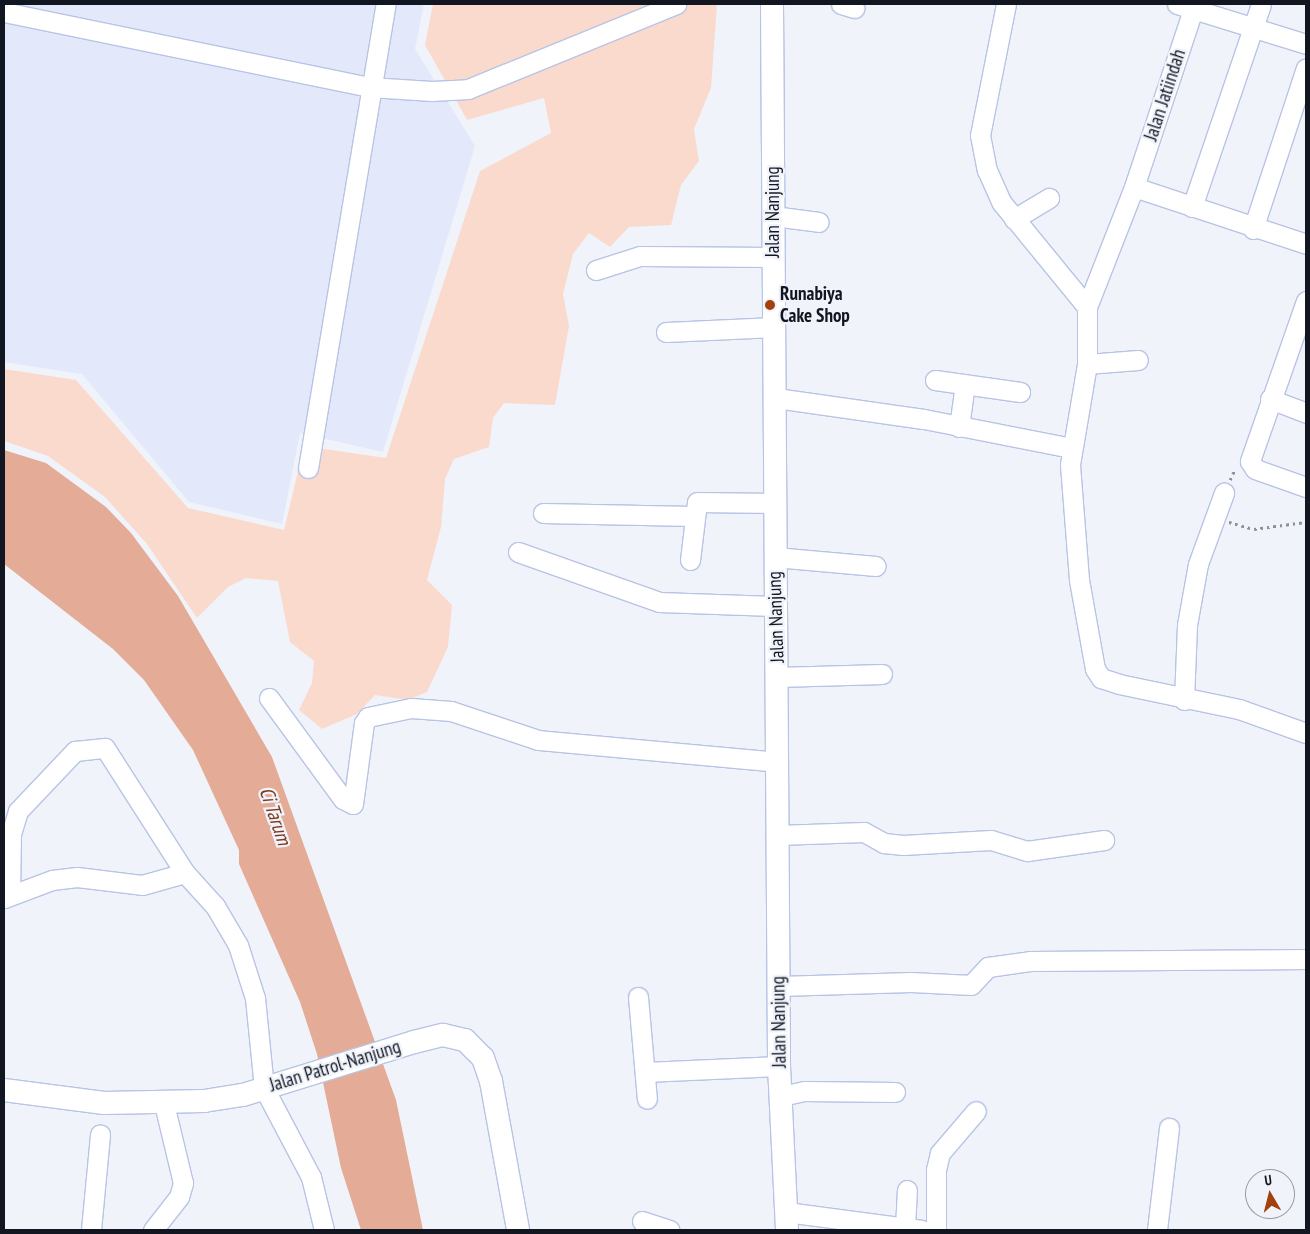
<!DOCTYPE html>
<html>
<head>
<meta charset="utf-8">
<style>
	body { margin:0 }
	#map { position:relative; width:1310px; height:1234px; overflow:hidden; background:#f0f3fa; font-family:"PT Sans Narrow",sans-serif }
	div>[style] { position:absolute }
	.built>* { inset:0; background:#e3e9fa }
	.green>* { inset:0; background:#fbdace }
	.water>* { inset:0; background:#e4ab96 }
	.path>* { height:2.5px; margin-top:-1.25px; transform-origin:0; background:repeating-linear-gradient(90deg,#8d9099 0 2.5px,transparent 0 6.5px) }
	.roads { filter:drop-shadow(1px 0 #b8c4e5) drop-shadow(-1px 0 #b8c4e5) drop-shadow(0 1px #b8c4e5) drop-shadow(0 -1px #b8c4e5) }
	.minor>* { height:19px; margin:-9.5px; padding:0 9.5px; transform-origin:9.5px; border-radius:9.5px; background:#fff }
	.major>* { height:22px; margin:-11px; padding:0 11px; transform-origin:11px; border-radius:11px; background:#fff }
	.dots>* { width:14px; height:14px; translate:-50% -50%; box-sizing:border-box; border:2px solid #f0f3fa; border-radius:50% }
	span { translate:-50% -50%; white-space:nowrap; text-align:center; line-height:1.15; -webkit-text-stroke:4.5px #f0f3fa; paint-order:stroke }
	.street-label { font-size:19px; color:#121621 }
	.poi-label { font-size:19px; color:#121621; font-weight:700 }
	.left { translate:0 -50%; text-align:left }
	.water-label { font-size:20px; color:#7d391d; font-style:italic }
	.frame { position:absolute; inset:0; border:5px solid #121621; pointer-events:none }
	.north { position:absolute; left:1245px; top:1169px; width:50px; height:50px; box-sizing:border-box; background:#f0f3fa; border:1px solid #979ba3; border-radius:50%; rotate:352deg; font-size:14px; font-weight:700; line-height:20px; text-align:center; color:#121621 }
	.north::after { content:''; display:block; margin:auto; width:18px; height:22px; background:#a43f0e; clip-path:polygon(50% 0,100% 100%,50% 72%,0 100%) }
</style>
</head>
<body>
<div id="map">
	<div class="built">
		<div style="clip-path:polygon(4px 4px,424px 4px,415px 49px,475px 146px,383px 452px,300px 433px,282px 524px,189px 502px,82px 374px,4px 362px)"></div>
	</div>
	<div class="green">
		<div style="clip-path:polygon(433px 4px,717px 4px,711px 88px,694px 129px,699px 161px,681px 185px,671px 225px,629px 227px,610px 247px,589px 233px,573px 254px,563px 294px,569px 326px,555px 405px,504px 403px,493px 418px,489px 447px,454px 459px,445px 479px,441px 527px,427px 580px,452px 605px,448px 647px,427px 692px,408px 700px,375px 695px,357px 714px,322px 729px,299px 710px,312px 683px,314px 661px,290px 642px,278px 581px,246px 578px,228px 587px,197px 618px,147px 544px,105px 497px,48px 456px,4px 441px,4px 369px,76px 380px,188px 508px,284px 530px,304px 446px,386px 458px,480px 171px,551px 133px,544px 98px,467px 120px,425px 45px)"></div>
	</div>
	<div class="water">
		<div style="clip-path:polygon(4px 450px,46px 463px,106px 507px,131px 533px,178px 596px,272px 757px,396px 1100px,423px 1230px,361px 1230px,341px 1168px,317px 1054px,300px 1002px,239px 864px,239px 850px,193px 750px,144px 680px,113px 649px,4px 564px)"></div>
	</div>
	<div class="path">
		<div style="left:1230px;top:480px;width:12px;rotate:-66deg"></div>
		<div style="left:1229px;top:522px;width:26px;rotate:16deg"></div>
		<div style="left:1254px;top:529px;width:52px;rotate:-7.7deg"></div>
	</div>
	<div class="roads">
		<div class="minor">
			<div style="left:841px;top:4px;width:14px;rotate:17deg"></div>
			<div style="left:1006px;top:4px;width:134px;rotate:101.2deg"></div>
			<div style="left:980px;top:135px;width:36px;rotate:79deg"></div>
			<div style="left:987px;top:170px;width:36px;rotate:66deg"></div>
			<div style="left:1002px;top:203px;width:134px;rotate:50.7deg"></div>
			<div style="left:1087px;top:307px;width:57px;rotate:90deg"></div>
			<div style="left:1087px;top:364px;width:102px;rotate:99.6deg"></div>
			<div style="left:1070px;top:465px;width:115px;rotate:85.5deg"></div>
			<div style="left:1079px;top:580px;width:90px;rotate:79.8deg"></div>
			<div style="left:1095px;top:669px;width:11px;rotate:56deg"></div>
			<div style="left:1101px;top:678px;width:19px;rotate:18deg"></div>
			<div style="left:1119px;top:684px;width:123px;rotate:11.8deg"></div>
			<div style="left:1239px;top:709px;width:71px;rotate:19.7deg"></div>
			<div style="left:1177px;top:4px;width:135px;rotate:17.2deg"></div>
			<div style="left:4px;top:12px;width:373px;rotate:11.6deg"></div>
			<div style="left:369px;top:87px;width:63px;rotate:3.6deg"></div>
			<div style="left:432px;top:91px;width:36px;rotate:-3deg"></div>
			<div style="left:468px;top:89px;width:225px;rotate:-22.2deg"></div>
			<div style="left:1134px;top:187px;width:181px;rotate:18.3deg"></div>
			<div style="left:1192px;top:207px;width:214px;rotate:-71.2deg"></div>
			<div style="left:773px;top:216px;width:46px;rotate:7.4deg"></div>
			<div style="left:1014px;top:219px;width:41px;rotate:-31deg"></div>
			<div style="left:1253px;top:229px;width:169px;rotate:-71.8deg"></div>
			<div style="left:596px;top:270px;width:46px;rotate:-17.7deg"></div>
			<div style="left:640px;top:256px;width:132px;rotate:0.4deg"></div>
			<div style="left:1306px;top:301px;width:170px;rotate:109.3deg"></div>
			<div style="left:1250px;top:461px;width:9px;rotate:58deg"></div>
			<div style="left:1255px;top:469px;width:54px;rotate:19.4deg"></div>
			<div style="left:1087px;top:307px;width:129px;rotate:-68.6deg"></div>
			<div style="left:1134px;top:187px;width:193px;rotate:-71.6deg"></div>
			<div style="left:666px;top:332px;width:109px;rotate:-2.6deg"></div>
			<div style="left:1087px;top:364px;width:51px;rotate:-4.5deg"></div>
			<div style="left:935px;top:380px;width:86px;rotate:8deg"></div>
			<div style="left:776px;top:398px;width:149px;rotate:8.1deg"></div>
			<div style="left:924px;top:419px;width:151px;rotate:11.1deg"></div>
			<div style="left:1270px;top:399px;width:39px;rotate:21deg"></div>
			<div style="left:959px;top:427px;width:43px;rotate:-82.1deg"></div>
			<div style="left:308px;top:468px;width:471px;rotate:-80.5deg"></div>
			<div style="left:543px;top:513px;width:150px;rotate:1.1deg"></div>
			<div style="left:518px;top:552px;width:150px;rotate:19.5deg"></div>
			<div style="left:659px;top:602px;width:115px;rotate:2deg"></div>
			<div style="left:775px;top:557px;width:101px;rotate:5.1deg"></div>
			<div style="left:690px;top:560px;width:58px;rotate:-83.1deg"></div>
			<div style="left:697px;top:502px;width:78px;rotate:0.7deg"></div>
			<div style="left:778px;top:677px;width:104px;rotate:-1.7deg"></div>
			<div style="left:269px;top:698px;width:125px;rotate:53.8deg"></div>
			<div style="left:343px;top:799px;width:11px;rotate:27deg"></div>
			<div style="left:353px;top:804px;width:82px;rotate:-82.3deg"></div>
			<div style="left:364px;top:723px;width:7px;rotate:-56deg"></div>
			<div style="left:368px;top:717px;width:44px;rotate:-11.8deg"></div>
			<div style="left:411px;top:708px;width:40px;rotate:4.3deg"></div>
			<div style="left:451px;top:711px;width:92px;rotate:18.4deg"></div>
			<div style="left:538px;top:740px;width:241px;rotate:5.2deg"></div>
			<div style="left:1184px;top:700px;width:75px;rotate:-87.7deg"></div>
			<div style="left:1187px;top:625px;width:62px;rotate:-79.8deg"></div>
			<div style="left:1198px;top:564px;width:76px;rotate:-69.9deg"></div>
			<div style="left:777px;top:835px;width:87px;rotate:-2deg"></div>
			<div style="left:864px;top:832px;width:23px;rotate:29deg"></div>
			<div style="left:884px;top:843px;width:19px;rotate:6deg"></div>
			<div style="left:903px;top:845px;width:88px;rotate:-3.3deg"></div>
			<div style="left:991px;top:840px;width:38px;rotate:17deg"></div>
			<div style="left:1027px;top:851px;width:78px;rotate:-8.1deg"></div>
			<div style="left:10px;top:893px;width:59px;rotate:-89deg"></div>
			<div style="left:11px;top:834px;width:24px;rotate:-73deg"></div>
			<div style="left:18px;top:811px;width:83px;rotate:-46.5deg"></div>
			<div style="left:75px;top:751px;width:30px;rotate:-6deg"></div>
			<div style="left:105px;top:748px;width:148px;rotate:57.4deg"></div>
			<div style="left:185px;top:873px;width:45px;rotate:47.7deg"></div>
			<div style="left:215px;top:906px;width:45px;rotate:59.5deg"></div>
			<div style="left:238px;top:945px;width:56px;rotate:72.2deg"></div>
			<div style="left:255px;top:998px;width:90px;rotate:84.3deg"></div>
			<div style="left:264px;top:1088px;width:101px;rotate:62.2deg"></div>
			<div style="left:311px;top:1177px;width:55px;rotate:76.2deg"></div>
			<div style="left:4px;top:898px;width:51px;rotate:-20.6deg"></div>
			<div style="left:52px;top:880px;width:25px;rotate:-7deg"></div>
			<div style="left:77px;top:877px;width:65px;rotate:7deg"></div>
			<div style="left:142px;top:885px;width:45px;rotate:-15.6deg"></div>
			<div style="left:779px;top:986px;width:132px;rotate:-1.7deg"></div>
			<div style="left:911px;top:982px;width:60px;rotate:2.9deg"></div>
			<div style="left:971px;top:985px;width:25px;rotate:-47deg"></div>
			<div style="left:988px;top:967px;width:42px;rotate:-8.1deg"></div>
			<div style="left:1030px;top:961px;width:276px;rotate:-0.4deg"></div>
			<div style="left:638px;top:997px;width:102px;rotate:85deg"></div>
			<div style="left:645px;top:1072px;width:134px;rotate:-2.6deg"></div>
			<div style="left:781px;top:1096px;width:24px;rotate:-12deg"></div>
			<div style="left:804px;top:1091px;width:91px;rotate:0.6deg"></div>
			<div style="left:786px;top:1212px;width:137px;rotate:7.5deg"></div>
			<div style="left:642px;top:1221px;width:29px;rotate:18deg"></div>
			<div style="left:905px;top:1227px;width:37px;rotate:-87deg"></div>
			<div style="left:91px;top:1230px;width:96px;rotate:-84.6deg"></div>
			<div style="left:153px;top:1230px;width:42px;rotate:-51.8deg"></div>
			<div style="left:179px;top:1197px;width:15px;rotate:-74deg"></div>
			<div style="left:183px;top:1183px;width:81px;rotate:-103.5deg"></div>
			<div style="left:936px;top:1230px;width:60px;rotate:-90deg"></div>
			<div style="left:936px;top:1170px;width:17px;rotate:-77deg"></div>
			<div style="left:940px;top:1153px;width:55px;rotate:-49.4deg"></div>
			<div style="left:1157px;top:1230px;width:103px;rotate:-83.3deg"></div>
		</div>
		<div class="major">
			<div style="left:772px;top:4px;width:1062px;rotate:89.62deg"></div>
			<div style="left:779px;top:1066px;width:164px;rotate:87.2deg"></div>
			<div style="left:4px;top:1090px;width:101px;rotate:7.4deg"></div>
			<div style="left:104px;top:1103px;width:100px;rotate:-1.1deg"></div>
			<div style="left:204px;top:1101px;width:39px;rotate:-9deg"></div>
			<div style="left:243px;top:1095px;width:179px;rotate:-17.2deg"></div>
			<div style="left:414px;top:1042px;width:30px;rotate:-14deg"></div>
			<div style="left:443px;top:1035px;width:23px;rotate:13deg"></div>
			<div style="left:465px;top:1040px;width:25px;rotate:45deg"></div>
			<div style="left:483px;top:1058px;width:24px;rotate:71deg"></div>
			<div style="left:491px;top:1081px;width:151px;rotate:79.7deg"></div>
		</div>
	</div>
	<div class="dots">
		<div style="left:770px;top:305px;background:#a43f0e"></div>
	</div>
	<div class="street-label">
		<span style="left:1165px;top:95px;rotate:-72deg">Jalan Jatiindah</span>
		<span style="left:773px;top:212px;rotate:-90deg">Jalan Nanjung</span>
		<span style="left:776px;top:617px;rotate:-92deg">Jalan Nanjung</span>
		<span style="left:779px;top:1022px;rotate:-91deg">Jalan Nanjung</span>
		<span style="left:335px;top:1066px;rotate:-17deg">Jalan Patrol-Nanjung</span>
	</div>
	<div class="poi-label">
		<span class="left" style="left:780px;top:305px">Runabiya<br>Cake Shop</span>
	</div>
	<div class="water-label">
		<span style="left:275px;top:816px;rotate:71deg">Ci Tarum</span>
	</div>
	<div class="frame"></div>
	<div class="north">U</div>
</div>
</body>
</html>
